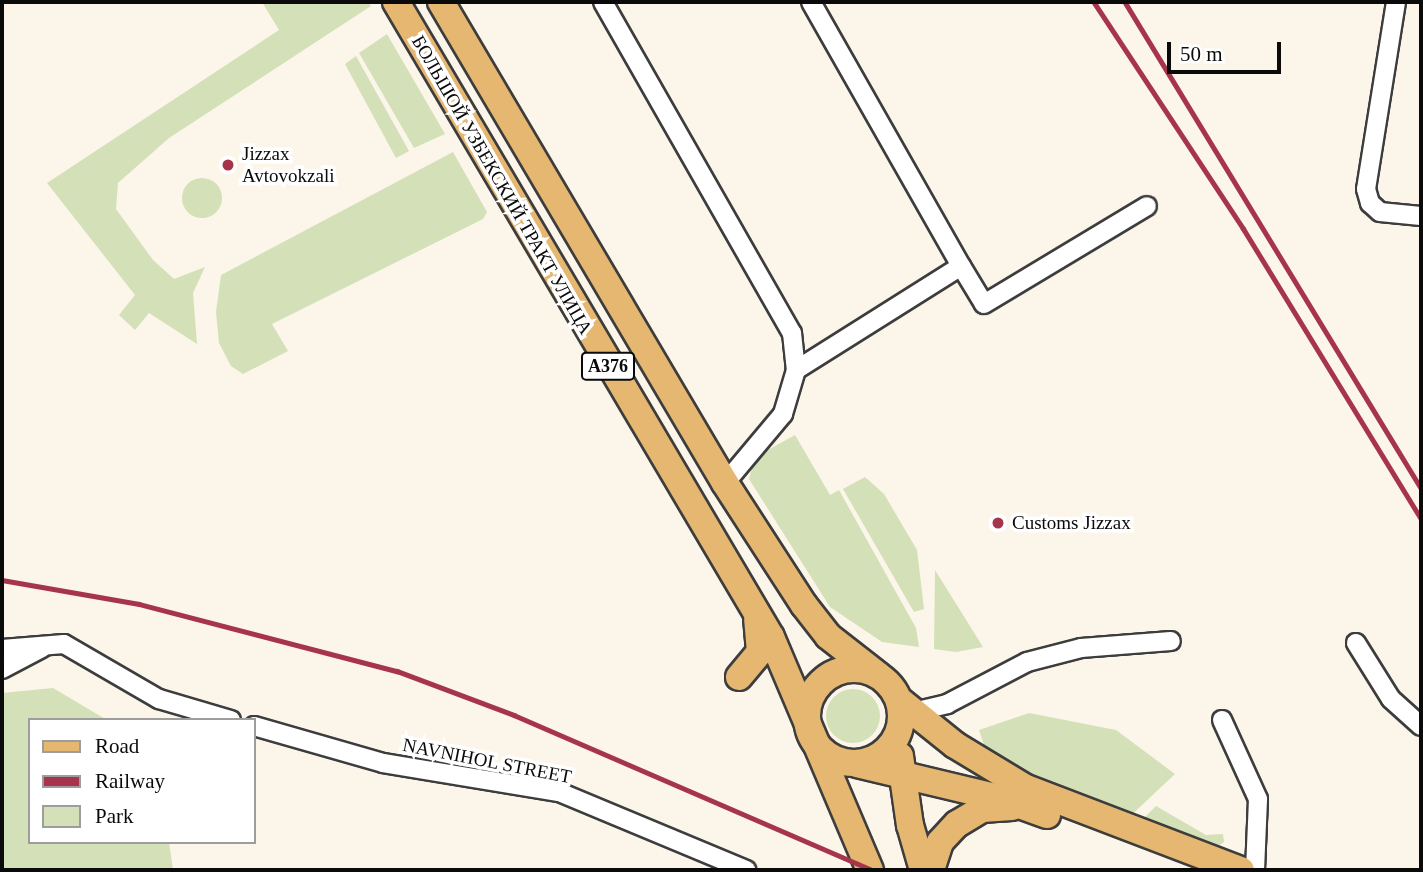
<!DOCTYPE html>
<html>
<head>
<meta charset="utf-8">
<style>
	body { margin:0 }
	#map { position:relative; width:1423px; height:872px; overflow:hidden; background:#fcf5e9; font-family:"Times New Roman",serif }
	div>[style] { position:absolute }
	.green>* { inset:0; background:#d4e1b8 }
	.round { border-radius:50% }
	.roads { filter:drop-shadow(2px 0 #3d3d3d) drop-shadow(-2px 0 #3d3d3d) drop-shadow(0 2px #3d3d3d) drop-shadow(0 -2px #3d3d3d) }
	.minor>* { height:18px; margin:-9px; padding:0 9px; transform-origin:9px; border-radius:9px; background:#fff }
	.primary>* { height:26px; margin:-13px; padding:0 13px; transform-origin:13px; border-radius:13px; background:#e6b770 }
	.primary>.ring { margin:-13px; padding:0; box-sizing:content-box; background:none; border:26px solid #e6b770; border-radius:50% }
	.rail>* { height:4.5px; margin:-2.25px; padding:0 2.25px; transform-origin:2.25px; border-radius:2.25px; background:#a6354c }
	.dots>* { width:19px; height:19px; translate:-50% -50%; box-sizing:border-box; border:4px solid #fff; border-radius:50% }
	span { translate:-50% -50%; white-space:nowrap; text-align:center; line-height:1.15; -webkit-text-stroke:7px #fff; paint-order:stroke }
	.shield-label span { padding:2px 5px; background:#fff; border:2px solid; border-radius:5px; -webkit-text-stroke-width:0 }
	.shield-label { font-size:18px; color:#0a0a0a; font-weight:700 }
	.poi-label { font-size:19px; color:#0a0a0a }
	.left { translate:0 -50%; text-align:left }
	.street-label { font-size:19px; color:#0a0a0a }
	.frame { position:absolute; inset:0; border:4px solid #0a0a0a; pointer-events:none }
	.legend { position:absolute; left:28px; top:718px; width:228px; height:126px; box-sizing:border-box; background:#fff; border:2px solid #9d9d9d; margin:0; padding:9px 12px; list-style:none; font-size:21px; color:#0a0a0a }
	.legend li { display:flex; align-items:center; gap:14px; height:35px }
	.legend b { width:35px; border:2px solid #9d9d9d }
	.scale { position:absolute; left:1167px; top:42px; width:114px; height:32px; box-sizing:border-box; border:4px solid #0a0a0a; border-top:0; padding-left:9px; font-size:21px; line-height:24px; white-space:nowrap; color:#0a0a0a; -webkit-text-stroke:5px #fff; paint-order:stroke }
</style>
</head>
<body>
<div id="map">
	<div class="green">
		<div style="clip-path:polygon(262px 2px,368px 2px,371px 6px,169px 138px,118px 183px,116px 209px,153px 260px,174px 279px,205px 267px,193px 293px,197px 344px,149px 313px,135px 330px,119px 315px,135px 295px,47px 183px,279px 30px)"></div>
		<div style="clip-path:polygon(387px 34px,445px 134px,414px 148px,359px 53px)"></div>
		<div style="clip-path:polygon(356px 56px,409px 151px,396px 158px,345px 64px)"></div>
		<div style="clip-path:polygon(453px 152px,487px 212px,483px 219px,272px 324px,288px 351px,243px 374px,231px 366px,219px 343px,216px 312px,221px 275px)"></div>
		<div class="round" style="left:182px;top:178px;width:40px;height:40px"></div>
		<div style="clip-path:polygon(795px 435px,830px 495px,839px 490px,916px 628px,919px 647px,882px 642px,830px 607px,749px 479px,755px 457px)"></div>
		<div style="clip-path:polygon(865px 477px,884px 494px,917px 550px,924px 609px,914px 612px,843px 489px)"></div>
		<div style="clip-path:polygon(935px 570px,983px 647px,956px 652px,934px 649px)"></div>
		<div style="clip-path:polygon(53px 688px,107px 720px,30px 720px,30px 842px,169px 842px,173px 870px,2px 870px,2px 693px)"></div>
		<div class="round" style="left:826px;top:689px;width:54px;height:54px"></div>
		<div style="clip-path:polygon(1029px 713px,1116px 730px,1175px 774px,1126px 820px,1050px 786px,984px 745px,979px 730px)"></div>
		<div style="clip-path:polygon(1156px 806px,1206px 835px,1223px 834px,1224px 842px,1212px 850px,1136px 826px)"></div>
	</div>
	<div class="roads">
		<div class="minor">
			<div style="left:603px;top:2px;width:381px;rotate:60.3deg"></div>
			<div style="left:792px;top:333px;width:37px;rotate:84deg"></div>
			<div style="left:796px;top:370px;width:46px;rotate:106.5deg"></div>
			<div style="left:783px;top:414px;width:90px;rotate:130deg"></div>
			<div style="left:811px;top:2px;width:304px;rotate:60.4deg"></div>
			<div style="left:1396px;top:2px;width:189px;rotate:99.1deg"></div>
			<div style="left:1366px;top:189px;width:15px;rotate:74deg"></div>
			<div style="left:1370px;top:203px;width:13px;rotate:42deg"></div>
			<div style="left:1380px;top:212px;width:41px;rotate:5.6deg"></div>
			<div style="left:796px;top:370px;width:195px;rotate:-32.2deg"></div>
			<div style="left:961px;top:266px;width:44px;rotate:58.8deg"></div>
			<div style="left:984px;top:304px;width:190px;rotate:-31deg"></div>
			<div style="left:1356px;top:643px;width:66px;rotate:58deg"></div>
			<div style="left:1391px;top:699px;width:40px;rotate:42deg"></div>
			<div style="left:2px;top:649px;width:62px;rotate:-4.6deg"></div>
			<div style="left:64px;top:644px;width:110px;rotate:30.1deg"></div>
			<div style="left:159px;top:699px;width:75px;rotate:16.3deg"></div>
			<div style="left:2px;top:669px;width:45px;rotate:-27.7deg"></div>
			<div style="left:913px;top:712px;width:35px;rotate:-13deg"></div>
			<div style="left:947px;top:704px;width:90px;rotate:-27.7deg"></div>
			<div style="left:1027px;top:662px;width:56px;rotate:-14.5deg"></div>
			<div style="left:1081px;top:648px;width:90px;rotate:-4.4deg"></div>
			<div style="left:1222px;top:720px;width:87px;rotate:65.5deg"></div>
			<div style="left:1258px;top:799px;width:71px;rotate:92.4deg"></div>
			<div style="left:254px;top:726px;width:134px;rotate:16deg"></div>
			<div style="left:383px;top:763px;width:178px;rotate:9.4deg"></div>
			<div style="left:559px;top:792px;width:203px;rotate:22.6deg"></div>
		</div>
		<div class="primary">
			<div style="left:396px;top:2px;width:737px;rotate:59.44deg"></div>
			<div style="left:771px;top:637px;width:253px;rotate:67deg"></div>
			<div style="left:441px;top:2px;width:559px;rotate:59.44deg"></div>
			<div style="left:725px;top:483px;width:145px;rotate:57.1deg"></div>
			<div style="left:804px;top:605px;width:39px;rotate:52deg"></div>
			<div style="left:828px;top:636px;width:63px;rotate:38deg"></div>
			<div class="ring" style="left:807px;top:669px;width:68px;height:68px"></div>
			<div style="left:739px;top:677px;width:33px;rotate:-50deg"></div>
			<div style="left:760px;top:652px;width:32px;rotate:-95deg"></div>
			<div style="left:899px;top:700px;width:72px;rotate:38.8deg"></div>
			<div style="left:955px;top:745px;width:83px;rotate:31.2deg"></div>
			<div style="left:1026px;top:788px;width:230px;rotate:20.9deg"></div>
			<div style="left:900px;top:756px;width:70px;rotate:81.8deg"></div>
			<div style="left:910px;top:825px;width:47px;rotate:73.9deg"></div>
			<div style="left:857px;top:764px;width:147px;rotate:13.4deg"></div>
			<div style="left:1000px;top:798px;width:50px;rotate:19.9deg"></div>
			<div style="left:931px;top:870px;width:29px;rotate:-72deg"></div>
			<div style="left:940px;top:842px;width:25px;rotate:-47deg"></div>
			<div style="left:957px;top:824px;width:29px;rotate:-31deg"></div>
			<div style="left:982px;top:809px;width:30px;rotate:-4deg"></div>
		</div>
	</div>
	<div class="rail">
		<div style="left:1094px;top:2px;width:271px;rotate:56.6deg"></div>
		<div style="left:1243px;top:228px;width:341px;rotate:58.5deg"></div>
		<div style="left:1125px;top:2px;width:569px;rotate:58.66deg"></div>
		<div style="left:2px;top:580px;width:139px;rotate:9.9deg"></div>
		<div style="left:139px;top:604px;width:267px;rotate:14.6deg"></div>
		<div style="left:397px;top:671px;width:125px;rotate:20.6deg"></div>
		<div style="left:514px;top:715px;width:391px;rotate:23.4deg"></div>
	</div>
	<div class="dots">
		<div style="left:228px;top:165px;background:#a6354c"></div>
		<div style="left:998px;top:523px;background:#a6354c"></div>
	</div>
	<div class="shield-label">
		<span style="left:608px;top:366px">A376</span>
	</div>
	<div class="poi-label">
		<span class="left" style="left:242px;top:165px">Jizzax<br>Avtovokzali</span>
		<span class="left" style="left:1012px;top:523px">Customs Jizzax</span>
	</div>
	<div class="street-label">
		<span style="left:502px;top:185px;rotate:60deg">БОЛЬШОЙ УЗБЕКСКИЙ ТРАКТ УЛИЦА</span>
		<span style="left:487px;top:761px;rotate:11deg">NAVNIHOL STREET</span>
	</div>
	<div class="frame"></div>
	<ul class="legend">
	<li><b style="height:9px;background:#e6b770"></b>Road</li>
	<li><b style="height:9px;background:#a6354c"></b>Railway</li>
	<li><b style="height:19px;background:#d4e1b8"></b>Park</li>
	</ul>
	<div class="scale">50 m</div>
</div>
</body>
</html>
